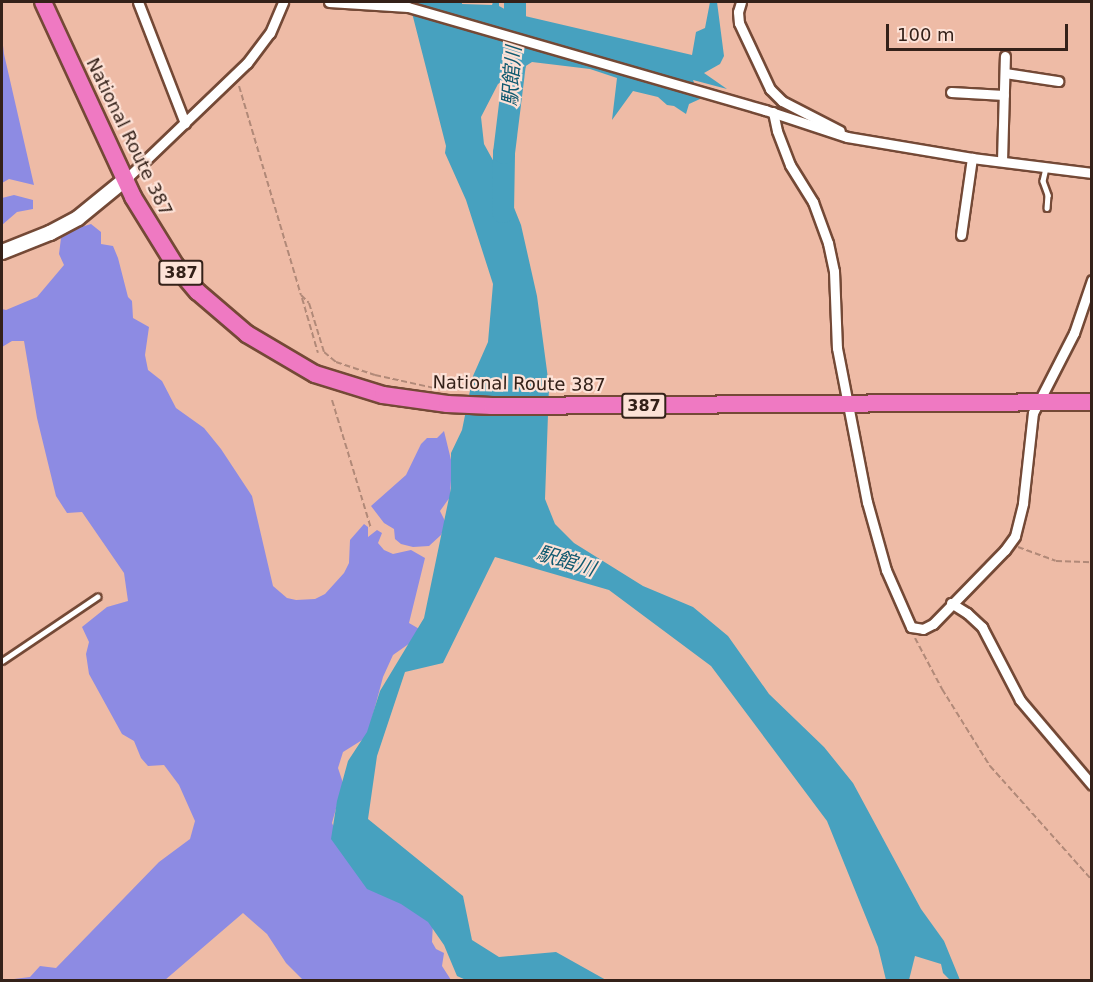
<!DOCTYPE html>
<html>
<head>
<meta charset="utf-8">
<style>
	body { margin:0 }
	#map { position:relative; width:1093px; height:982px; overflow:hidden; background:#eebba6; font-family:"DejaVu Sans","Noto Sans JP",sans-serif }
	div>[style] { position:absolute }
	.green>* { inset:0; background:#8d8be3 }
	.water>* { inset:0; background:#47a1bf }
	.river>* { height:22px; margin:-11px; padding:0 11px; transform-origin:11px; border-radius:11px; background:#47a1bf }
	.path>* { height:2px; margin-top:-1px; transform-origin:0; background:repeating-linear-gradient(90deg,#b18978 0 6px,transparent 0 9px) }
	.roads { filter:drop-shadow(2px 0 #744936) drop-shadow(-2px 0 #744936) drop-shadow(0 2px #744936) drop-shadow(0 -2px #744936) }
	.lane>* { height:4.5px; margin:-2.25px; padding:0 2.25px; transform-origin:2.25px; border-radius:2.25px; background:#fff }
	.street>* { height:9px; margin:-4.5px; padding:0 4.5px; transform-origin:4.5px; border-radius:4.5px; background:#fff }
	.secondary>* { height:14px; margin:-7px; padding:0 7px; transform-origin:7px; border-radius:7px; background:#fff }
	.highway>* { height:16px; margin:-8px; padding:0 8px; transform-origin:8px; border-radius:8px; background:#ef79c2 }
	span { translate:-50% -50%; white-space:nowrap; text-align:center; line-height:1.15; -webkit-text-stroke:4.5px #fde2d7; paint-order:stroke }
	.shield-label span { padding:2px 4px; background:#fde2d7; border:2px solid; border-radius:4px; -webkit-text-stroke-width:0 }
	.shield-label { font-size:16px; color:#342119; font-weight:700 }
	.street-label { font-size:18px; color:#342119 }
	.water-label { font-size:20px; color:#115a70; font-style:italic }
	.frame { position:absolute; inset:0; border:3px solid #342119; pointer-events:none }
	.scale { position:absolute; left:886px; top:24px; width:182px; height:27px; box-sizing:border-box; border:3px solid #342119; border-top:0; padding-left:8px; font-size:18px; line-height:21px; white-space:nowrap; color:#342119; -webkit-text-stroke:4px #fde2d7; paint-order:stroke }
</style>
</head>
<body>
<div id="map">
	<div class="green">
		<div style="clip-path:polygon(2px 37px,4px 54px,34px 185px,9px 179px,2px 183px)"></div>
		<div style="clip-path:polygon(14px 195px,33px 200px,33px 209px,17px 212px,2px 225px,2px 198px)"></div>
		<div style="clip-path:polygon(91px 224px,101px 232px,101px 244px,113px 246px,118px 258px,128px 297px,132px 301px,133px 318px,149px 327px,145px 355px,148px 370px,162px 381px,176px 408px,204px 428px,221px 449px,252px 496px,273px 586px,287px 598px,296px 600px,315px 599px,325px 594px,344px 573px,349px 563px,350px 540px,364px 524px,368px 527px,368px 537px,377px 530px,382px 533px,378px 543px,384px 550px,393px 554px,411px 550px,425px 558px,409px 623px,421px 630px,410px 643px,393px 655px,383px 677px,367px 737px,343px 752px,338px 768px,343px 783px,332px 823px,342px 845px,433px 923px,432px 942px,436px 949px,444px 953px,442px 966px,451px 980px,303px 980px,286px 963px,267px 934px,243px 913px,165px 980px,6px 980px,30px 977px,40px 966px,56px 968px,159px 862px,190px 839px,195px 821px,179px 785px,164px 765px,148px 766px,141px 758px,134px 741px,122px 734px,89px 674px,86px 654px,89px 642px,82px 627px,107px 607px,128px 601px,124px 573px,82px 512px,67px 513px,56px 496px,37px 418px,24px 341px,12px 341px,2px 347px,2px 309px,6px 310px,37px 297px,64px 265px,59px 254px,61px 238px,78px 228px)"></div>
		<div style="clip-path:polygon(444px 431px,452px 464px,450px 497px,440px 511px,446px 523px,441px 535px,429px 546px,413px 547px,401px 544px,395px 539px,394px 529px,384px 523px,371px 506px,406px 475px,421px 444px,427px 438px,437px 438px)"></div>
	</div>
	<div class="water">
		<div style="clip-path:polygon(415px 2px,462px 2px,462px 4px,492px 5px,493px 2px,499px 2px,499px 6px,512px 13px,692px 55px,696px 32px,705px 28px,710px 2px,717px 2px,724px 56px,720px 64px,704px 73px,727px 89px,693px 80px,700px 99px,689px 104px,686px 114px,674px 106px,667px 105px,658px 97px,633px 91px,612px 120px,617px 78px,590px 69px,532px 62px,498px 84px,481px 117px,484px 144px,500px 173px,521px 225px,537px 296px,549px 386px,545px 499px,555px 524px,574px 543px,643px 586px,693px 607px,728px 636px,769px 694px,824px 747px,853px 783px,921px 909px,944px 941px,960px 980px,950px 980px,943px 973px,941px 964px,915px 956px,909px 980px,886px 980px,878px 947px,827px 821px,711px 666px,609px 590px,495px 557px,443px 663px,405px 672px,377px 756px,368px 819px,463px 896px,472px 940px,499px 957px,556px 952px,606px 980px,466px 980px,457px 976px,444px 945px,428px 922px,401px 904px,367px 889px,331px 839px,337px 801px,348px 761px,367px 732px,380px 691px,424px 618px,451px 488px,451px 453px,462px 430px,473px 376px,488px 342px,493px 284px,466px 200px,445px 153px,446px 146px,411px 9px)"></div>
	</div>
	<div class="river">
		<div style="left:503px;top:212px;width:59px;rotate:-89deg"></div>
		<div style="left:504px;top:153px;width:90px;rotate:-83deg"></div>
		<div style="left:515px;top:64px;width:62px;rotate:-90deg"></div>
	</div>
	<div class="path">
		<div style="left:239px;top:86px;width:218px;rotate:73.5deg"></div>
		<div style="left:301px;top:295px;width:11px;rotate:45deg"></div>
		<div style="left:309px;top:303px;width:51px;rotate:73deg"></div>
		<div style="left:324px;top:352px;width:16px;rotate:40deg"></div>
		<div style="left:336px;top:362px;width:41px;rotate:18.4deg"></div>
		<div style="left:375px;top:375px;width:60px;rotate:12.4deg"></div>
		<div style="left:302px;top:298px;width:57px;rotate:73.8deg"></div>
		<div style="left:332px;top:400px;width:134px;rotate:73.1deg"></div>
		<div style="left:1018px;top:547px;width:40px;rotate:20.2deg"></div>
		<div style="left:1056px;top:561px;width:36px;rotate:2deg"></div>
		<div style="left:915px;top:638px;width:58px;rotate:62.1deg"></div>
		<div style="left:942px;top:689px;width:91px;rotate:58.1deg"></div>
		<div style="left:990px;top:766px;width:153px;rotate:48.2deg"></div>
	</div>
	<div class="roads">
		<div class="lane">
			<div style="left:1046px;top:168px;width:13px;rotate:103deg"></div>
			<div style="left:1043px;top:181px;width:15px;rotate:70deg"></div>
			<div style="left:1048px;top:195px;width:13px;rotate:94deg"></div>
			<div style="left:2px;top:661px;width:115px;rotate:-34deg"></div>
		</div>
		<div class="street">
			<div style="left:138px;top:2px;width:130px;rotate:68.8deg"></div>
			<div style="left:329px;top:2px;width:79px;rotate:3.6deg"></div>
			<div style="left:408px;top:7px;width:372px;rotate:16.1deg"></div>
			<div style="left:765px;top:110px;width:86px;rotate:18.2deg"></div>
			<div style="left:847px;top:137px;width:127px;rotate:9.5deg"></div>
			<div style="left:972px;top:158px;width:121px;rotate:7.1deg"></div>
			<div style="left:741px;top:2px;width:10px;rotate:107deg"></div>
			<div style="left:738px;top:12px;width:11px;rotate:85deg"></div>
			<div style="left:739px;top:23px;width:73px;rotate:64.8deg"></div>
			<div style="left:770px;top:89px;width:17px;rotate:45deg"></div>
			<div style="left:782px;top:101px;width:65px;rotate:27.3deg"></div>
			<div style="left:1005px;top:73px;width:54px;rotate:8.6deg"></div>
			<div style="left:951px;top:92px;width:53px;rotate:3.2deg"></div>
			<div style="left:773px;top:112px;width:19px;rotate:78deg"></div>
			<div style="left:777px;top:131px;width:36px;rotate:69deg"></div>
			<div style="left:790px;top:165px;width:44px;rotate:58.1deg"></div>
			<div style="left:813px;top:202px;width:44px;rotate:69.9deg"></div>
			<div style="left:828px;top:243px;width:29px;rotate:78deg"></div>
			<div style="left:834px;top:271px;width:77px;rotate:87.8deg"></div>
			<div style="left:837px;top:348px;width:157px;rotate:79deg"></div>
			<div style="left:867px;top:502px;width:71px;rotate:74.4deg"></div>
			<div style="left:886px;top:570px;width:62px;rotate:66.3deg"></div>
			<div style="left:911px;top:627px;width:12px;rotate:9deg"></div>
			<div style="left:923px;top:629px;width:11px;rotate:-27deg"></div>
			<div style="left:933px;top:624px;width:103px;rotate:-45.8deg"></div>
			<div style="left:1005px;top:550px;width:17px;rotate:-54deg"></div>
			<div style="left:1015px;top:536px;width:34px;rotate:-76deg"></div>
			<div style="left:1023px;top:503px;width:91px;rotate:-83.7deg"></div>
			<div style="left:1033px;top:413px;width:90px;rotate:-62.9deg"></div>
			<div style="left:1074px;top:333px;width:56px;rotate:-71.2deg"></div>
			<div style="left:1002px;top:161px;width:105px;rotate:-88.4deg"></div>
			<div style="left:127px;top:178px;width:166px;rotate:-43.8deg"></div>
			<div style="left:247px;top:63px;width:38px;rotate:-53deg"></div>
			<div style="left:270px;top:33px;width:34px;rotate:-67deg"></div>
			<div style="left:961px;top:235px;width:78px;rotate:-81.9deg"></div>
			<div style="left:951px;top:603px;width:19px;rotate:32deg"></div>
			<div style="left:967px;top:613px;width:21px;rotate:43deg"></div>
			<div style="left:982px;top:627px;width:82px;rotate:62.5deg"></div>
			<div style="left:1020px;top:700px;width:111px;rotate:49.7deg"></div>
		</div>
		<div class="secondary">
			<div style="left:2px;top:252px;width:52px;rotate:-21.6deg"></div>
			<div style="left:50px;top:233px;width:32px;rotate:-28deg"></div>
			<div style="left:78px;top:218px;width:63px;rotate:-39.2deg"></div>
		</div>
		<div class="highway">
			<div style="left:43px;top:2px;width:215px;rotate:65.2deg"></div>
			<div style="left:133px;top:197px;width:80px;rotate:58.3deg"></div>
			<div style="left:175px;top:265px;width:35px;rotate:50deg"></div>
			<div style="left:198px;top:292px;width:65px;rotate:40.6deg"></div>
			<div style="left:247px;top:334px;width:79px;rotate:30.5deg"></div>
			<div style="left:315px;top:374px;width:71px;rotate:17.2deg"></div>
			<div style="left:383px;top:395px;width:65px;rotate:8deg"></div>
			<div style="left:447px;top:404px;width:45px;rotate:2.5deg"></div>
			<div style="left:492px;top:406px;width:600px;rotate:-0.38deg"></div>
		</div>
	</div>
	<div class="shield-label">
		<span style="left:181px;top:273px">387</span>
		<span style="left:644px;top:406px">387</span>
	</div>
	<div class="street-label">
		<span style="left:129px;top:137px;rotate:64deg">National Route 387</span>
		<span style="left:519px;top:384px;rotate:1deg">National Route 387</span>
	</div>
	<div class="water-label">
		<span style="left:512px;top:76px;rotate:-86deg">駅館川</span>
		<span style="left:566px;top:561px;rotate:17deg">駅館川</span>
	</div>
	<div class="frame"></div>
	<div class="scale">100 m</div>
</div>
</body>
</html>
